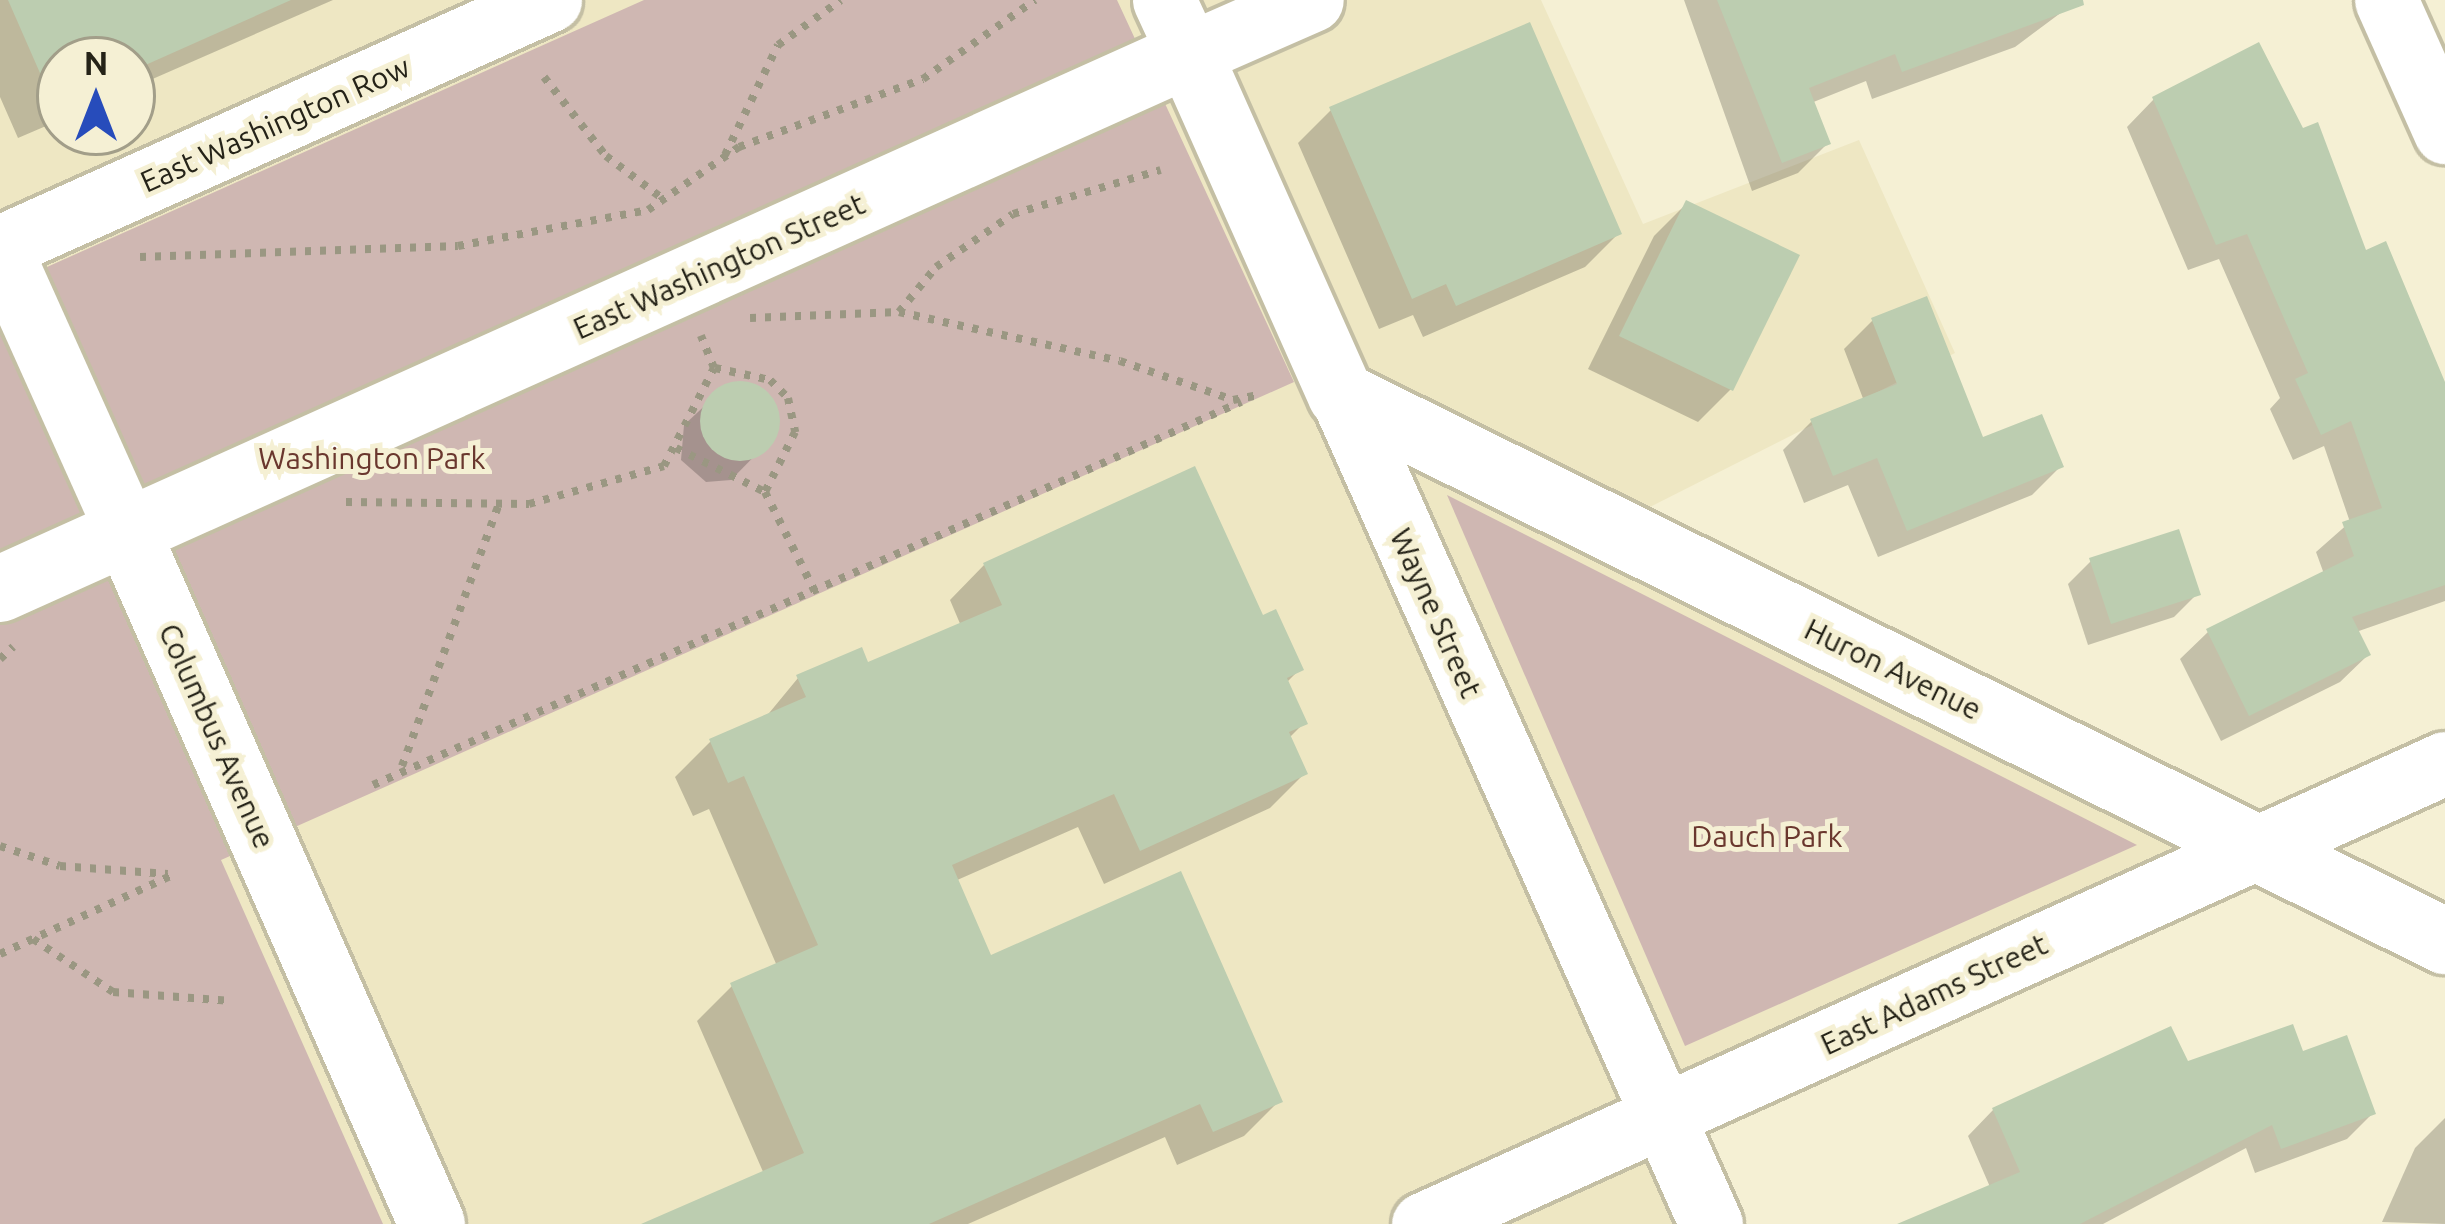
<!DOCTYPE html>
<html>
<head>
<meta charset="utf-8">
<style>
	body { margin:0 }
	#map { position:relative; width:2445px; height:1224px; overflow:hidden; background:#f5f0d4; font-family:Ubuntu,sans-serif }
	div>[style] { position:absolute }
	.built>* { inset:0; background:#eee7c3 }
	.green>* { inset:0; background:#cfb7b2 }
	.shadow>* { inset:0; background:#0003 }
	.building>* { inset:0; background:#bccdb0 }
	.round { border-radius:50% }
	.path>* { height:8px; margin-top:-4px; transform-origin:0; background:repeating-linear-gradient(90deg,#9a9782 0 6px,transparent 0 15px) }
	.roads { filter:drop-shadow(3px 0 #c4bfa4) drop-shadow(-3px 0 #c4bfa4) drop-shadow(0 3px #c4bfa4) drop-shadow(0 -3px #c4bfa4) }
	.minor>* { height:63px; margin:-31.5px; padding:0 31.5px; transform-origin:31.5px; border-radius:31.5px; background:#fff }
	.major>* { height:66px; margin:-33px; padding:0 33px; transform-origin:33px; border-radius:33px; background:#fff }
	span { translate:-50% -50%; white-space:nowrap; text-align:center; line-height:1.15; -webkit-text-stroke:10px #f5f0d4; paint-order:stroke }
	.street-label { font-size:30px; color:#252318 }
	.park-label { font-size:30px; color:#6a372e }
	.north { position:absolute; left:36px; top:36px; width:120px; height:120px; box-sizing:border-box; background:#f5f0d4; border:3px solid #a29e89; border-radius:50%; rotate:0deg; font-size:33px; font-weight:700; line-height:48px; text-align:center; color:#252318 }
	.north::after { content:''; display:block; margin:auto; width:42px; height:54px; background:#274cbb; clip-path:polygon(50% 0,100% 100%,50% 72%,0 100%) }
</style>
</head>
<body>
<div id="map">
	<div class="built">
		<div style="clip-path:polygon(evenodd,0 0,1541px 0,1643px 224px,1859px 140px,1955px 353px,1642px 511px,2251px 822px,1637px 1096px,1694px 1224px,0 1224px,0 0,60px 60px,132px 60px,132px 132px,60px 132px,60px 60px)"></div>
	</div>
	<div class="green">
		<div style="clip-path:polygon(644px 0,1117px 0,1294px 382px,221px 860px,383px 1224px,0 1224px,0 288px)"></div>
		<div style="clip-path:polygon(1447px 495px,2137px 845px,1685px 1046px)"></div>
	</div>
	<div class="shadow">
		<div style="clip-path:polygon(0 0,333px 0,132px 88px,132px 60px,60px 60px,60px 120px,18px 138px,0 97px)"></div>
		<div style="clip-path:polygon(1684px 0,2078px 0,2015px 47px,1872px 99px,1866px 81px,1811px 103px,1827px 144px,1798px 173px,1752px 191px)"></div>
		<div style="clip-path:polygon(2154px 99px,2364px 254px,2445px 396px,2445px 601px,2356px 632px,2368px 655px,2340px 682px,2221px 741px,2180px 659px,2208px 632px,2324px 574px,2316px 552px,2350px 522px,2324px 446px,2293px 460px,2270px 409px,2280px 398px,2219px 259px,2188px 270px,2127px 127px)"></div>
		<div style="clip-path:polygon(1331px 110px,1618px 234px,1585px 267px,1423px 337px,1413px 315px,1379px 329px,1298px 143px)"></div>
		<div style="clip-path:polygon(1687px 203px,1731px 389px,1698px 422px,1588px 369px,1654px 236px)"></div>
		<div style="clip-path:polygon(1873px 320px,1982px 441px,2060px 467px,2032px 495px,1878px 557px,1848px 485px,1804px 503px,1783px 450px,1812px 421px,1864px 401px,1844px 349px)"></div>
		<div style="clip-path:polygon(726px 386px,763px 391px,776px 412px,773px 437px,731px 480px,706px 482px,681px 460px,684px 425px)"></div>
		<div style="clip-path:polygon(2091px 561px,2197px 594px,2174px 617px,2088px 645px,2068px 584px)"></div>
		<div style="clip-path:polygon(984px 565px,1261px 619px,1300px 669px,1286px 683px,1304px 723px,1288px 739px,1305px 773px,1270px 808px,1104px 884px,1078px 827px,955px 881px,990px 959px,1279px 1101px,1244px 1136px,1177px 1165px,1165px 1137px,968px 1224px,648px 1224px,764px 1174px,697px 1021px,732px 986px,777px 966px,709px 809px,693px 816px,675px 777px,710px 742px,765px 718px,798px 678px,867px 666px,961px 626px,950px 600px)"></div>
		<div style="clip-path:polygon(2302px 1055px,2373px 1113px,2347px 1139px,2255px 1173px,2246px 1148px,2103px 1224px,1915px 1224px,1990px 1187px,1968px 1136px,1993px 1110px,2186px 1065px)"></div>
		<div style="clip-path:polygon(2445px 1118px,2445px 1224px,2382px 1222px,2415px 1148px)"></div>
	</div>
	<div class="building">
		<div style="clip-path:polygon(8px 0,291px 0,132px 71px,132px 60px,60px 60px,54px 105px)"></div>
		<div style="clip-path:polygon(1717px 0,2083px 0,2084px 5px,1902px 72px,1895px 54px,1809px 88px,1831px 144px,1782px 163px)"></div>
		<div style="clip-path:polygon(1530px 22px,1622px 234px,1456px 306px,1446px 284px,1412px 299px,1329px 107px)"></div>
		<div style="clip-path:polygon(2259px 42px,2303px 128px,2318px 122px,2366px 250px,2386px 241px,2445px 382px,2445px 585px,2352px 617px,2371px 655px,2249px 716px,2206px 629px,2354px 556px,2342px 522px,2382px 508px,2351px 421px,2321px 435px,2295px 379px,2308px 373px,2247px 234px,2216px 245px,2152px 97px)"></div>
		<div style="clip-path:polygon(1686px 200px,1800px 255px,1733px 391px,1619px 336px)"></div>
		<div style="clip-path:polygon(1927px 296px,1983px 437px,2042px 414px,2064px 467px,1907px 531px,1877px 458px,1833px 476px,1810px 419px,1897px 384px,1871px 318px)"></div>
		<div class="round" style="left:700px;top:381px;width:80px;height:80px"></div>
		<div style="clip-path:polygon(1195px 466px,1263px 615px,1276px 609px,1304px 670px,1287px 678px,1308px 724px,1289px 732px,1308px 774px,1140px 851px,1114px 794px,952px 865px,991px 955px,1181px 871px,1283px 1102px,1213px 1132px,1200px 1104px,929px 1224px,641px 1224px,804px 1153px,730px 983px,818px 945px,744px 776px,728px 783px,709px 739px,806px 697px,796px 675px,862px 647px,868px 662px,1002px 605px,983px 563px)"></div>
		<div style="clip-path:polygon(2179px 529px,2201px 595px,2111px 624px,2089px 558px)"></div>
		<div style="clip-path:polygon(2293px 1024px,2303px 1051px,2347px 1035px,2376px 1114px,2281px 1149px,2272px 1125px,2080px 1224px,1897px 1224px,2020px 1172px,1992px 1108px,2171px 1026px,2188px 1061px)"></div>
	</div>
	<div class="path">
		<div style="left:544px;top:77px;width:100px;rotate:51.9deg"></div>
		<div style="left:606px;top:156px;width:71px;rotate:37deg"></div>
		<div style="left:725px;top:155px;width:122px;rotate:-64.3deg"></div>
		<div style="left:778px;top:45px;width:77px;rotate:-35.5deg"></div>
		<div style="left:140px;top:257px;width:318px;rotate:-2deg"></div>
		<div style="left:458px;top:246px;width:193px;rotate:-10.7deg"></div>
		<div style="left:648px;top:210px;width:111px;rotate:-34.7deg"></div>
		<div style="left:739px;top:147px;width:196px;rotate:-20.3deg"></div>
		<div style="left:923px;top:79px;width:137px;rotate:-35.2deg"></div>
		<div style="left:899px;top:312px;width:58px;rotate:-50.6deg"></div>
		<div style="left:936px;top:267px;width:93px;rotate:-34.5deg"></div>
		<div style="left:1013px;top:214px;width:154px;rotate:-16.6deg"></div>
		<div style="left:750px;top:318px;width:149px;rotate:-2.3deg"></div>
		<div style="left:899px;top:312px;width:226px;rotate:12.5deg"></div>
		<div style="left:1120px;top:361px;width:120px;rotate:19deg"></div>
		<div style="left:1233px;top:400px;width:26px;rotate:-11deg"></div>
		<div style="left:715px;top:368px;width:56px;rotate:12.3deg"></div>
		<div style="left:770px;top:380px;width:25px;rotate:45deg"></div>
		<div style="left:788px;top:398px;width:35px;rotate:78deg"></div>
		<div style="left:795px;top:432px;width:67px;rotate:116.6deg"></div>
		<div style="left:676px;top:448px;width:99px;rotate:26.3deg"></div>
		<div style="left:765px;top:492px;width:112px;rotate:63.4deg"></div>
		<div style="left:346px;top:502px;width:183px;rotate:0.6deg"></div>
		<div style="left:529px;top:504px;width:140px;rotate:-15.7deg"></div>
		<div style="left:664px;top:466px;width:110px;rotate:-63deg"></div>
		<div style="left:714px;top:368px;width:35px;rotate:-112deg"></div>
		<div style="left:0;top:659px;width:18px;rotate:-43deg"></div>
		<div style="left:402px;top:766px;width:279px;rotate:-69.7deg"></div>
		<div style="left:373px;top:785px;width:949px;rotate:-23.81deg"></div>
		<div style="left:0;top:846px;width:63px;rotate:18.4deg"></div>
		<div style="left:60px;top:866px;width:108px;rotate:4.2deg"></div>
		<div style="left:33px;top:939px;width:96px;rotate:33.5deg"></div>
		<div style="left:113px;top:992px;width:119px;rotate:4.3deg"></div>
		<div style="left:0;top:954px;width:192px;rotate:-24.6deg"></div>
	</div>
	<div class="roads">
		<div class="minor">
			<div style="left:1164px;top:0;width:60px;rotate:65.2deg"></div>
			<div style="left:1189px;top:54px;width:134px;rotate:-23.7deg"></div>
			<div style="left:2386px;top:0;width:145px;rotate:65.9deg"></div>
			<div style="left:0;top:247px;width:603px;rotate:-24.18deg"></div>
			<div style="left:0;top:249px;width:310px;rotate:65.8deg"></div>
			<div style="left:1341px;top:395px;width:908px;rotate:65.95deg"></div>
			<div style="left:1423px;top:1224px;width:1121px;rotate:-24.28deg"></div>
		</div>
		<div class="major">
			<div style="left:127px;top:532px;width:756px;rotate:66.21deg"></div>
			<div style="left:0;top:589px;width:1304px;rotate:-24.23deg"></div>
			<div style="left:1189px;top:54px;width:373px;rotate:66deg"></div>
			<div style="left:1341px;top:395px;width:1232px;rotate:26.32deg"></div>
		</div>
	</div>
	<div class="street-label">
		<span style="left:275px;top:124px;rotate:-24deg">East Washington Row</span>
		<span style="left:719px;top:266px;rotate:-24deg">East Washington Street</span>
		<span style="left:1436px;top:613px;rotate:66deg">Wayne Street</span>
		<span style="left:1893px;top:669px;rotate:26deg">Huron Avenue</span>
		<span style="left:217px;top:736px;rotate:66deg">Columbus Avenue</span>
		<span style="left:1934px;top:994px;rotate:-25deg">East Adams Street</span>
	</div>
	<div class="park-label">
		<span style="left:372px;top:458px">Washington Park</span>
		<span style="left:1767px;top:836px">Dauch Park</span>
	</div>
	<div class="north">N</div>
</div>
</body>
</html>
